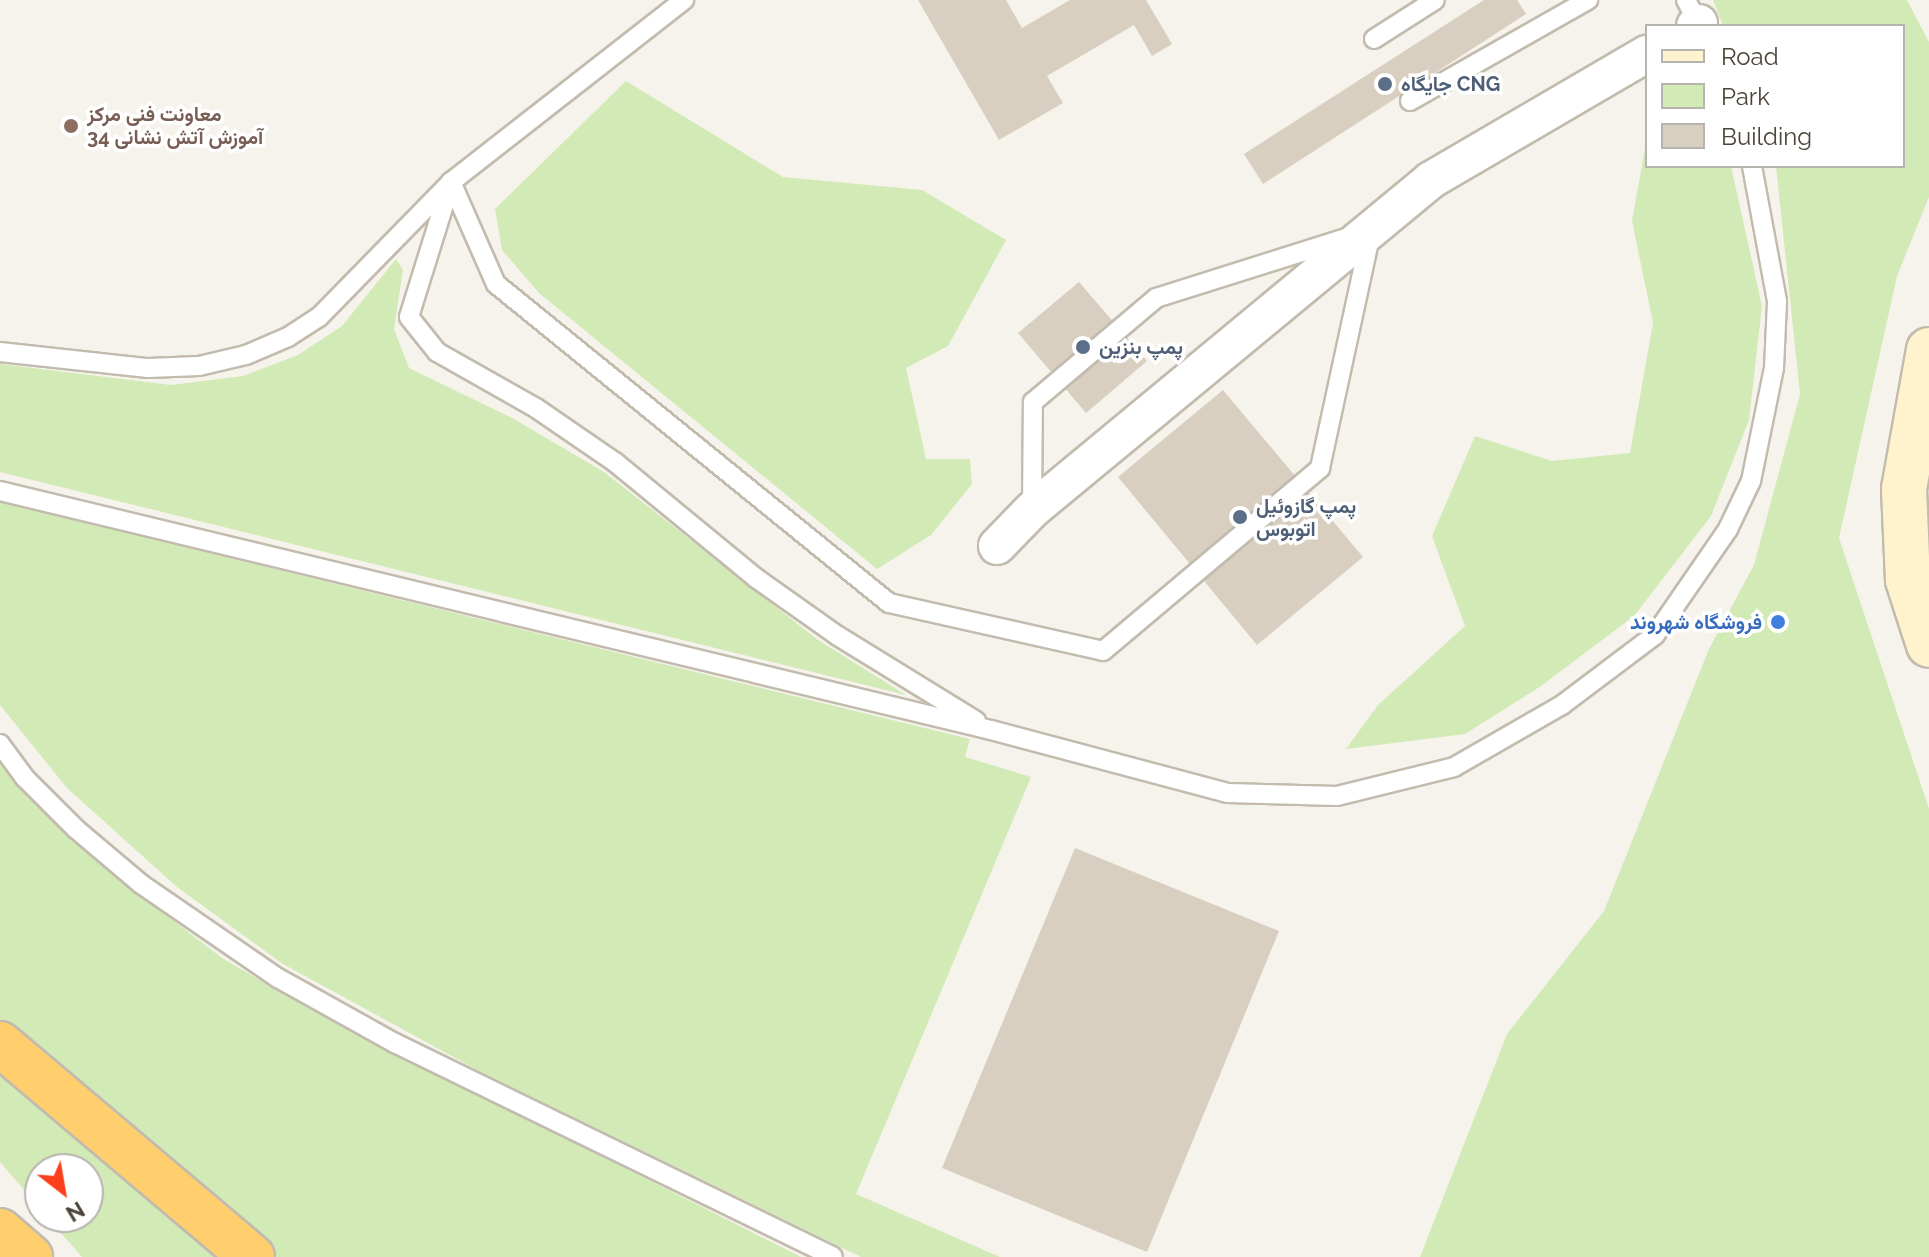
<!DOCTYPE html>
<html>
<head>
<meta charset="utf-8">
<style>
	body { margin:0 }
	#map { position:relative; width:1929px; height:1257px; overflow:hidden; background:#f6f3ec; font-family:Raleway,Vazirmatn,sans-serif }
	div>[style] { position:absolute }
	.green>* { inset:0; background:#d2eab5 }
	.building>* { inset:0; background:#d8cfc1 }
	.roads { filter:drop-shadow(2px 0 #c2bbae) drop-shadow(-2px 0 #c2bbae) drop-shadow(0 2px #c2bbae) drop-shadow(0 -2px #c2bbae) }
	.lane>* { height:18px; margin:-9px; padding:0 9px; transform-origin:9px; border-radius:9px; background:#fff }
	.street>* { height:36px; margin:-18px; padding:0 18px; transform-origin:18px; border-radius:18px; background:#fff }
	.secondary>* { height:44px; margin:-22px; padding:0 22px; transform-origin:22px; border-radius:22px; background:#fff3cd }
	.highway>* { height:44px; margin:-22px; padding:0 22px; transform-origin:22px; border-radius:22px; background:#ffcf6e }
	.dots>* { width:22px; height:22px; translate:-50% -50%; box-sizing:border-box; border:4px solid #fff; border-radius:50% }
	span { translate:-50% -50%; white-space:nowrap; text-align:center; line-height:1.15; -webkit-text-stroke:7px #fff; paint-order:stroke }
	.service-label { font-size:20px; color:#4e5e75; font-weight:700 }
	.left { translate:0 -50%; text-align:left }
	.education-label { font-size:20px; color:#785e54; font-weight:700 }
	.shop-label { font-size:20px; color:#366cbe; font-weight:700 }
	.right { translate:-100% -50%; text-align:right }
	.legend { position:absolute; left:1645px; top:24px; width:260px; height:144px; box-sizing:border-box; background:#fff; border:2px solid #b7b4b0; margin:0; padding:10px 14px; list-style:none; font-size:24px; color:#4b4439 }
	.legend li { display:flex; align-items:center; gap:16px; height:40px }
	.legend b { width:40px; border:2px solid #b7b4b0 }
	.north { position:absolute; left:24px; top:1153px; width:80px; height:80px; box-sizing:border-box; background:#fff; border:2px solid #b7b4b0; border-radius:50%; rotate:149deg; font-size:22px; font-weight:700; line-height:32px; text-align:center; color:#4b4439 }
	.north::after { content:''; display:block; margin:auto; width:28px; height:36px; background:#fc3f1d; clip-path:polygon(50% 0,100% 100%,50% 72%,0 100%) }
</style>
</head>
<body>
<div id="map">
	<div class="green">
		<div style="clip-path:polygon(1713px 0,1907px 0,1929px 42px,1929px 197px,1897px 276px,1839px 538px,1929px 809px,1929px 1257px,1420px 1257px,1507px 1034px,1604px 911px,1709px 649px,1754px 565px,1800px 394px,1776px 166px,1903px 166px,1903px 26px,1723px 26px)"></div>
		<div style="clip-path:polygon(626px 81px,783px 177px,922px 190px,1006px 240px,948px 346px,906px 368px,926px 459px,970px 459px,972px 484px,931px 535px,877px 569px,539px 293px,502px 250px,495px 209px)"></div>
		<div style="clip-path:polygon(1647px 137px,1647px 166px,1731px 166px,1762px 306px,1749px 420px,1711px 516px,1634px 616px,1541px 686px,1465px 734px,1346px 749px,1378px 705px,1465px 626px,1432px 536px,1475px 436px,1552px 461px,1630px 453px,1653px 323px,1632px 221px)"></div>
		<div style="clip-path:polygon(396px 259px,403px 270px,394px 329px,409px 368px,512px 418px,604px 472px,818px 640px,906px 695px,0 472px,0 364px,171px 385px,243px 376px,298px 355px,342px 326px)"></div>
		<div style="clip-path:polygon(0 502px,970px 739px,965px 757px,1031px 777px,856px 1194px,1000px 1257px,861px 1257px,481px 1072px,283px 964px,177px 887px,67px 788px,0 705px)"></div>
		<div style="clip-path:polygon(0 759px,36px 805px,114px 875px,222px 958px,313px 1011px,801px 1257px,277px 1257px,0 1024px)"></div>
		<div style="clip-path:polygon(0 1067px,224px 1257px,82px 1257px,47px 1217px,88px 1217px,88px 1169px,40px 1169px,40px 1208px,0 1162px)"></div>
	</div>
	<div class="building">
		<div style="clip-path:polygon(918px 0,1006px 0,1022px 28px,1070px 0,1146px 0,1172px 44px,1152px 56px,1134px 25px,1047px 76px,1063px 103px,999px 140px)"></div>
		<div style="clip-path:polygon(1484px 0,1517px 0,1526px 14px,1263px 184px,1244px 154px)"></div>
		<div style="clip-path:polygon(1079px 282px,1147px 361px,1086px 413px,1018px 333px)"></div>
		<div style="clip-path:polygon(1223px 390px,1363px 557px,1257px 645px,1118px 477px)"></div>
		<div style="clip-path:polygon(1075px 848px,1279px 931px,1147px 1252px,942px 1168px)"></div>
	</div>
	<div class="roads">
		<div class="lane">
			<div style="left:1686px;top:0;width:30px;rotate:62deg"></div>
			<div style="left:1374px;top:39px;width:72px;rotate:-32.6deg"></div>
			<div style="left:1410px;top:101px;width:205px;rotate:-29.6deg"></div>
			<div style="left:451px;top:182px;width:111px;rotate:66.2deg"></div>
			<div style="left:496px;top:284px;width:506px;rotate:39.07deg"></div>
			<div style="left:889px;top:603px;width:219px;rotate:12.6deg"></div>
			<div style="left:1103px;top:651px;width:284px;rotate:-40.1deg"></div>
			<div style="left:1320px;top:468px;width:240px;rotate:-77.8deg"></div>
			<div style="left:451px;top:182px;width:141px;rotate:107.3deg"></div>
			<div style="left:409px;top:317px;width:45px;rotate:51.3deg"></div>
			<div style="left:437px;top:352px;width:114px;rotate:29.5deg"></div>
			<div style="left:536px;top:408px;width:97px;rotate:34.5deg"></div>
			<div style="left:616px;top:463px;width:181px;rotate:39.4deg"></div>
			<div style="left:756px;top:578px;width:100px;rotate:35.3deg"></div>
			<div style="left:838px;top:636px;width:162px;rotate:31.6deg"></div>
			<div style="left:0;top:352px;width:149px;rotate:6.2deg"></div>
			<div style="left:148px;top:368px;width:51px;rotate:-2.2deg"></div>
			<div style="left:199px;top:366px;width:48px;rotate:-13.2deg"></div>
			<div style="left:246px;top:355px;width:46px;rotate:-23.2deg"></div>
			<div style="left:288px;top:337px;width:37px;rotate:-33deg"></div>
			<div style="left:319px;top:317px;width:189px;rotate:-45.6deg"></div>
			<div style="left:451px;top:182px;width:296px;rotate:-38deg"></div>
			<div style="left:0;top:491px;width:1019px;rotate:13.56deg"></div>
			<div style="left:991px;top:730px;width:245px;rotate:14.9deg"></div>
			<div style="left:1228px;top:793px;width:109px;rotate:1.6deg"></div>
			<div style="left:1337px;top:796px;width:121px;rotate:-13.9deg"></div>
			<div style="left:1454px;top:767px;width:125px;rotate:-29.9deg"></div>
			<div style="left:1562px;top:705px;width:116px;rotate:-37deg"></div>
			<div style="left:1655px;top:635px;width:129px;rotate:-55.4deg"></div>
			<div style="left:1728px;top:529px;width:53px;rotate:-64.4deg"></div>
			<div style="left:1751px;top:481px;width:115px;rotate:-78.5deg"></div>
			<div style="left:1774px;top:368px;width:67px;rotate:-87.4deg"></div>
			<div style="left:1777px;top:301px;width:137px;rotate:-100.5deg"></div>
			<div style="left:1032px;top:508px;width:106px;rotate:-89.5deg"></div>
			<div style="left:1033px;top:402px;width:161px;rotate:-40.2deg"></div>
			<div style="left:1156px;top:298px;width:199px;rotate:-17.5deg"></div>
			<div style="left:0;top:744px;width:42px;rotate:53.7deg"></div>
			<div style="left:25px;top:778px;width:72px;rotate:45deg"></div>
			<div style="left:76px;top:829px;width:85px;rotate:40.2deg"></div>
			<div style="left:141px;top:884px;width:166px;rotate:34.5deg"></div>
			<div style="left:278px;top:978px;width:134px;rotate:29.1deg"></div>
			<div style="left:395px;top:1043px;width:487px;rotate:26deg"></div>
		</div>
		<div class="street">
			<div style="left:1695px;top:26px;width:5px;rotate:-37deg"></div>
			<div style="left:997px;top:546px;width:50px;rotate:-45.8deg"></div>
			<div style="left:1032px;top:510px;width:518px;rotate:-39.59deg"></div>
			<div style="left:1431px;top:180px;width:250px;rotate:-30.3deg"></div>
		</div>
		<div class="secondary">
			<div style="left:1929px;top:350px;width:141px;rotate:100.2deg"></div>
			<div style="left:1904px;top:489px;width:91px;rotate:87.5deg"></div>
			<div style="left:1908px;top:580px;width:68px;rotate:72.1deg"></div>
		</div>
		<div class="highway">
			<div style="left:0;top:1044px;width:330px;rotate:40.2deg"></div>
			<div style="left:0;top:1231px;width:40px;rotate:41deg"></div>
		</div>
	</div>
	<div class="dots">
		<div style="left:1385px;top:84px;background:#5c6f8a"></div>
		<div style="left:71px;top:126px;background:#8d6e63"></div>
		<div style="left:1083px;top:347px;background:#5c6f8a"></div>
		<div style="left:1240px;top:517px;background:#5c6f8a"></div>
		<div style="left:1778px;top:622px;background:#3f7fe0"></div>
	</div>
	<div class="service-label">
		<span class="left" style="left:1401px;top:84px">جایگاه CNG</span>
		<span class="left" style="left:1099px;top:347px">پمپ بنزین</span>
		<span class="left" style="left:1256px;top:518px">پمپ گازوئیل<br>اتوبوس</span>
	</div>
	<div class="education-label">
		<span class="left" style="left:87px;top:126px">معاونت فنی مرکز<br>آموزش آتش نشانی 34</span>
	</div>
	<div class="shop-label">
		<span class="right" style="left:1762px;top:622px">فروشگاه شهروند</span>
	</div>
	<ul class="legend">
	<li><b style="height:10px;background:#fff3cd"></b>Road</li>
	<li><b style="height:22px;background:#d2eab5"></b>Park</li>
	<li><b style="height:22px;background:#d8cfc1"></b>Building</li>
	</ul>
	<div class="north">N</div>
</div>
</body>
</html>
